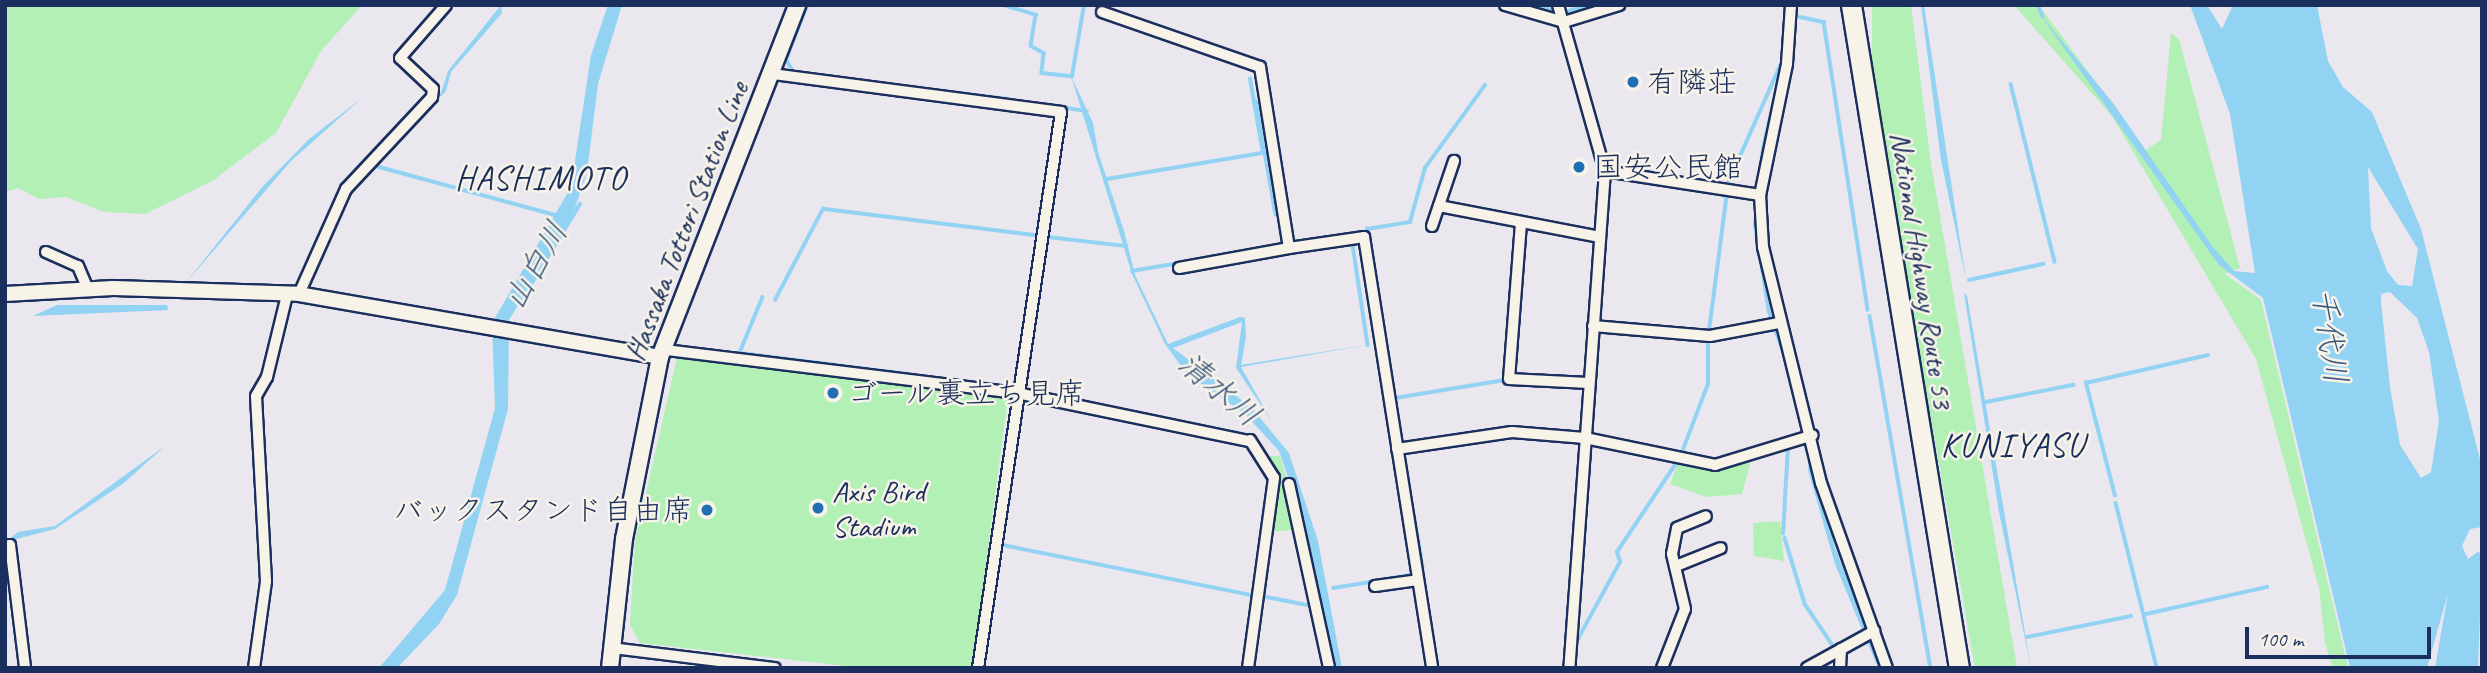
<!DOCTYPE html>
<html>
<head>
<meta charset="utf-8">
<style>
	body { margin:0 }
	#map { position:relative; width:2487px; height:673px; overflow:hidden; background:#eae7ef; font-family:Caveat,"Klee One",sans-serif }
	div>[style] { position:absolute }
	.green>* { inset:0; background:#b2f0b6 }
	.water>* { inset:0; background:#92d3f3 }
	.stream>* { height:3.5px; margin:-1.75px; padding:0 1.75px; transform-origin:1.75px; border-radius:1.75px; background:#92d3f3 }
	.roads { filter:drop-shadow(2px 0 #1b2f5e) drop-shadow(-2px 0 #1b2f5e) drop-shadow(0 2px #1b2f5e) drop-shadow(0 -2px #1b2f5e) }
	.minor>* { height:10px; margin:-5px; padding:0 5px; transform-origin:5px; border-radius:5px; background:#f7f3e8 }
	.tertiary>* { height:14px; margin:-7px; padding:0 7px; transform-origin:7px; border-radius:7px; background:#f7f3e8 }
	.secondary>* { height:16px; margin:-8px; padding:0 8px; transform-origin:8px; border-radius:8px; background:#f7f3e8 }
	.trunk>* { height:19px; margin:-9.5px; padding:0 9.5px; transform-origin:9.5px; border-radius:9.5px; background:#f7f3e8 }
	.dots>* { width:19px; height:19px; translate:-50% -50%; box-sizing:border-box; border:4px solid #f7f3e8; border-radius:50% }
	span { translate:-50% -50%; white-space:nowrap; text-align:center; line-height:1.15; -webkit-text-stroke:5px #f7f3e8; paint-order:stroke }
	.poi-label { font-size:30px; color:#1b2f5e }
	.left { translate:0 -50%; text-align:left }
	.right { translate:-100% -50%; text-align:right }
	.street-label { font-size:30px; color:#1b2f5e }
	.water-label { font-size:32px; color:#395883; font-style:italic }
	.quarter-label { font-size:33px; color:#1b2f5e; letter-spacing:2px }
	.frame { position:absolute; inset:0; border:7px solid #1b2f5e; pointer-events:none }
	.scale { position:absolute; left:2245px; top:627px; width:186px; height:32px; box-sizing:border-box; border:4px solid #1b2f5e; border-top:0; padding-left:9px; font-size:21px; line-height:24px; white-space:nowrap; color:#1b2f5e; -webkit-text-stroke:5px #f7f3e8; paint-order:stroke }
</style>
</head>
<body>
<div id="map">
	<div class="green">
		<div style="clip-path:polygon(5px 5px,362px 5px,321px 51px,276px 133px,212px 181px,145px 214px,104px 212px,66px 197px,39px 199px,18px 188px,5px 192px)"></div>
		<div style="clip-path:polygon(1872px 5px,1911px 5px,1931px 163px,2017px 668px,1975px 668px,1889px 181px,1872px 71px)"></div>
		<div style="clip-path:polygon(2014px 5px,2041px 8px,2146px 150px,2161px 140px,2171px 33px,2179px 39px,2240px 268px,2225px 274px,2261px 300px,2348px 668px,2333px 668px,2325px 643px,2319px 588px,2256px 359px,2112px 116px)"></div>
		<div style="clip-path:polygon(677px 358px,1008px 398px,972px 668px,864px 668px,640px 643px,630px 625px,635px 541px)"></div>
		<div style="clip-path:polygon(1269px 456px,1280px 456px,1300px 529px,1270px 532px,1277px 469px)"></div>
		<div style="clip-path:polygon(1751px 460px,1742px 494px,1706px 497px,1670px 484px,1679px 461px)"></div>
		<div style="clip-path:polygon(1780px 521px,1784px 561px,1754px 556px,1753px 523px)"></div>
	</div>
	<div class="water">
		<div style="clip-path:polygon(501px 5px,502px 13px,451px 72px,446px 91px,373px 167px,441px 93px,448px 71px)"></div>
		<div style="clip-path:polygon(608px 5px,622px 5px,598px 84px,587px 172px,572px 217px,509px 320px,508px 409px,457px 595px,439px 624px,397px 668px,379px 668px,445px 590px,495px 408px,492px 323px,571px 187px,591px 55px)"></div>
		<div style="clip-path:polygon(1784px 5px,1788px 32px,1760px 181px,1759px 244px,1771px 312px,1804px 417px,1767px 312px,1753px 225px,1761px 148px,1783px 53px)"></div>
		<div style="clip-path:polygon(1921px 5px,1924px 5px,1966px 280px,1941px 160px)"></div>
		<div style="clip-path:polygon(evenodd,2190px 5px,2207px 5px,2222px 29px,2233px 5px,2317px 5px,2328px 61px,2343px 87px,2372px 112px,2421px 229px,2482px 467px,2482px 527px,2470px 529px,2462px 546px,2468px 559px,2479px 551px,2482px 562px,2478px 668px,2435px 668px,2448px 593px,2427px 668px,2350px 668px,2263px 298px,2219px 265px,2039px 13px,2113px 103px,2212px 246px,2234px 271px,2255px 273px,2230px 114px,2190px 5px,2368px 167px,2418px 249px,2412px 286px,2398px 285px,2387px 271px,2371px 228px,2368px 167px,2190px 5px,2390px 292px,2417px 318px,2429px 352px,2439px 421px,2431px 472px,2421px 478px,2400px 445px,2390px 387px,2381px 302px,2381px 294px,2390px 292px)"></div>
		<div style="clip-path:polygon(1071px 76px,1093px 123px,1098px 152px,1124px 231px,1135px 275px,1168px 344px,1240px 317px,1245px 318px,1246px 337px,1241px 365px,1372px 344px,1241px 367px,1271px 420px,1236px 368px,1242px 322px,1173px 348px,1252px 408px,1289px 453px,1318px 541px,1342px 668px,1332px 668px,1307px 533px,1279px 451px,1246px 415px,1187px 374px,1165px 344px,1132px 274px)"></div>
		<div style="clip-path:polygon(362px 98px,291px 161px,184px 285px,263px 186px,309px 139px)"></div>
		<div style="clip-path:polygon(1964px 293px,1967px 296px,2031px 668px,1999px 512px)"></div>
		<div style="clip-path:polygon(57px 305px,167px 305px,168px 310px,33px 316px)"></div>
		<div style="clip-path:polygon(1810px 441px,1835px 548px,1883px 668px,1878px 668px,1835px 564px,1808px 470px)"></div>
		<div style="clip-path:polygon(165px 446px,124px 483px,55px 529px,5px 542px,18px 532px,55px 526px)"></div>
	</div>
	<div class="stream">
		<div style="left:1004px;top:5px;width:34px;rotate:17deg"></div>
		<div style="left:1036px;top:15px;width:31px;rotate:99deg"></div>
		<div style="left:1031px;top:46px;width:15px;rotate:28deg"></div>
		<div style="left:1044px;top:53px;width:20px;rotate:96deg"></div>
		<div style="left:1042px;top:73px;width:30px;rotate:6deg"></div>
		<div style="left:1072px;top:76px;width:72px;rotate:-80.4deg"></div>
		<div style="left:1531px;top:5px;width:24px;rotate:12deg"></div>
		<div style="left:2038px;top:5px;width:12px;rotate:66deg"></div>
		<div style="left:1569px;top:11px;width:22px;rotate:-16deg"></div>
		<div style="left:1800px;top:17px;width:25px;rotate:12deg"></div>
		<div style="left:1824px;top:22px;width:291px;rotate:81.3deg"></div>
		<div style="left:793px;top:72px;width:14px;rotate:-120deg"></div>
		<div style="left:786px;top:60px;width:59px;rotate:-69.1deg"></div>
		<div style="left:2011px;top:84px;width:183px;rotate:76.1deg"></div>
		<div style="left:933px;top:90px;width:77px;rotate:6.8deg"></div>
		<div style="left:1256px;top:101px;width:115px;rotate:80deg"></div>
		<div style="left:1061px;top:107px;width:26px;rotate:9deg"></div>
		<div style="left:376px;top:166px;width:190px;rotate:15.3deg"></div>
		<div style="left:1107px;top:179px;width:158px;rotate:-9.5deg"></div>
		<div style="left:1263px;top:153px;width:75px;rotate:-100deg"></div>
		<div style="left:1729px;top:181px;width:126px;rotate:-66.1deg"></div>
		<div style="left:825px;top:209px;width:212px;rotate:7.1deg"></div>
		<div style="left:1048px;top:237px;width:79px;rotate:6.6deg"></div>
		<div style="left:1368px;top:238px;width:9px;rotate:-96deg"></div>
		<div style="left:1367px;top:229px;width:44px;rotate:-9.2deg"></div>
		<div style="left:1410px;top:222px;width:56px;rotate:-74.5deg"></div>
		<div style="left:1425px;top:168px;width:102px;rotate:-54.1deg"></div>
		<div style="left:1353px;top:245px;width:101px;rotate:81.5deg"></div>
		<div style="left:1132px;top:271px;width:49px;rotate:-9.5deg"></div>
		<div style="left:1969px;top:280px;width:76px;rotate:-12.2deg"></div>
		<div style="left:763px;top:297px;width:61px;rotate:112.3deg"></div>
		<div style="left:740px;top:353px;width:183px;rotate:7.2deg"></div>
		<div style="left:775px;top:300px;width:103px;rotate:-62.2deg"></div>
		<div style="left:519px;top:304px;width:117px;rotate:-58.6deg"></div>
		<div style="left:1870px;top:316px;width:357px;rotate:80.2deg"></div>
		<div style="left:1709px;top:331px;width:140px;rotate:-82.6deg"></div>
		<div style="left:1389px;top:363px;width:80px;rotate:80.7deg"></div>
		<div style="left:1395px;top:398px;width:111px;rotate:-9.3deg"></div>
		<div style="left:1986px;top:402px;width:89px;rotate:-11.1deg"></div>
		<div style="left:1161px;top:418px;width:83px;rotate:11.2deg"></div>
		<div style="left:1681px;top:455px;width:76px;rotate:-69.2deg"></div>
		<div style="left:1708px;top:384px;width:44px;rotate:-90deg"></div>
		<div style="left:2115px;top:496px;width:117px;rotate:-104.4deg"></div>
		<div style="left:2086px;top:383px;width:125px;rotate:-12.9deg"></div>
		<div style="left:2116px;top:503px;width:170px;rotate:76deg"></div>
		<div style="left:1414px;top:514px;width:54px;rotate:80.4deg"></div>
		<div style="left:1783px;top:534px;width:86px;rotate:-86.7deg"></div>
		<div style="left:1785px;top:538px;width:69px;rotate:73.1deg"></div>
		<div style="left:1805px;top:604px;width:52px;rotate:56deg"></div>
		<div style="left:1003px;top:545px;width:252px;rotate:11.4deg"></div>
		<div style="left:1388px;top:579px;width:22px;rotate:-10deg"></div>
		<div style="left:1333px;top:588px;width:45px;rotate:-9deg"></div>
		<div style="left:1262px;top:596px;width:51px;rotate:11.3deg"></div>
		<div style="left:2146px;top:614px;width:124px;rotate:-12.6deg"></div>
		<div style="left:2027px;top:637px;width:106px;rotate:-11.4deg"></div>
		<div style="left:1578px;top:639px;width:88px;rotate:-61.4deg"></div>
		<div style="left:1620px;top:562px;width:10px;rotate:-107deg"></div>
		<div style="left:1617px;top:552px;width:108px;rotate:-56.3deg"></div>
	</div>
	<div class="roads">
		<div class="minor">
			<div style="left:1505px;top:5px;width:61px;rotate:16.1deg"></div>
			<div style="left:1564px;top:22px;width:58px;rotate:-17.2deg"></div>
			<div style="left:1558px;top:5px;width:173px;rotate:74.2deg"></div>
			<div style="left:1605px;top:171px;width:498px;rotate:94.1deg"></div>
			<div style="left:1791px;top:5px;width:59px;rotate:93.9deg"></div>
			<div style="left:1787px;top:64px;width:134px;rotate:101.6deg"></div>
			<div style="left:1760px;top:195px;width:52px;rotate:86.7deg"></div>
			<div style="left:1763px;top:247px;width:243px;rotate:76.2deg"></div>
			<div style="left:1821px;top:483px;width:196px;rotate:70.4deg"></div>
			<div style="left:1102px;top:12px;width:167px;rotate:19.2deg"></div>
			<div style="left:1260px;top:67px;width:183px;rotate:80.9deg"></div>
			<div style="left:1289px;top:248px;width:76px;rotate:-8.3deg"></div>
			<div style="left:1364px;top:237px;width:436px;rotate:81deg"></div>
			<div style="left:773px;top:74px;width:290px;rotate:7.5deg"></div>
			<div style="left:1061px;top:112px;width:562px;rotate:98.49deg"></div>
			<div style="left:1605px;top:171px;width:157px;rotate:8.8deg"></div>
			<div style="left:1439px;top:206px;width:164px;rotate:10.9deg"></div>
			<div style="left:1521px;top:223px;width:156px;rotate:94.4deg"></div>
			<div style="left:1509px;top:379px;width:80px;rotate:2.9deg"></div>
			<div style="left:1432px;top:226px;width:69px;rotate:-71.3deg"></div>
			<div style="left:46px;top:252px;width:35px;rotate:24deg"></div>
			<div style="left:78px;top:266px;width:25px;rotate:67deg"></div>
			<div style="left:1179px;top:268px;width:112px;rotate:-10.3deg"></div>
			<div style="left:299px;top:294px;width:115px;rotate:-65.9deg"></div>
			<div style="left:346px;top:189px;width:126px;rotate:-46.9deg"></div>
			<div style="left:432px;top:97px;width:8px;rotate:-83deg"></div>
			<div style="left:433px;top:89px;width:45px;rotate:-136.8deg"></div>
			<div style="left:400px;top:58px;width:70px;rotate:-49deg"></div>
			<div style="left:1593px;top:326px;width:117px;rotate:4.9deg"></div>
			<div style="left:1710px;top:336px;width:70px;rotate:-10.7deg"></div>
			<div style="left:666px;top:350px;width:354px;rotate:7deg"></div>
			<div style="left:1017px;top:393px;width:237px;rotate:11.7deg"></div>
			<div style="left:1397px;top:449px;width:116px;rotate:-8.4deg"></div>
			<div style="left:1512px;top:432px;width:73px;rotate:4.7deg"></div>
			<div style="left:1585px;top:438px;width:133px;rotate:11.7deg"></div>
			<div style="left:1715px;top:465px;width:102px;rotate:-17deg"></div>
			<div style="left:1289px;top:484px;width:188px;rotate:77.7deg"></div>
			<div style="left:5px;top:546px;width:5px;rotate:-11deg"></div>
			<div style="left:10px;top:545px;width:124px;rotate:83deg"></div>
			<div style="left:1676px;top:566px;width:48px;rotate:-21.8deg"></div>
			<div style="left:1375px;top:586px;width:43px;rotate:-7.9deg"></div>
			<div style="left:612px;top:648px;width:164px;rotate:7deg"></div>
			<div style="left:254px;top:668px;width:88px;rotate:-82.1deg"></div>
			<div style="left:266px;top:581px;width:185px;rotate:-93.1deg"></div>
			<div style="left:256px;top:396px;width:22px;rotate:-60deg"></div>
			<div style="left:267px;top:377px;width:84px;rotate:-76.3deg"></div>
			<div style="left:1248px;top:668px;width:192px;rotate:-82.2deg"></div>
			<div style="left:1274px;top:478px;width:45px;rotate:-122.3deg"></div>
			<div style="left:1662px;top:668px;width:63px;rotate:-68.7deg"></div>
			<div style="left:1685px;top:609px;width:57px;rotate:-103.3deg"></div>
			<div style="left:1672px;top:554px;width:26px;rotate:-79deg"></div>
			<div style="left:1677px;top:528px;width:31px;rotate:-22deg"></div>
			<div style="left:1807px;top:668px;width:77px;rotate:-28.9deg"></div>
			<div style="left:1840px;top:668px;width:19px;rotate:-87deg"></div>
		</div>
		<div class="tertiary">
			<div style="left:5px;top:294px;width:108px;rotate:-3.2deg"></div>
			<div style="left:113px;top:288px;width:186px;rotate:1.8deg"></div>
			<div style="left:299px;top:294px;width:366px;rotate:9.9deg"></div>
		</div>
		<div class="secondary">
			<div style="left:610px;top:668px;width:130px;rotate:-83.8deg"></div>
			<div style="left:624px;top:539px;width:186px;rotate:-78.8deg"></div>
			<div style="left:660px;top:357px;width:378px;rotate:-68.7deg"></div>
		</div>
		<div class="trunk">
			<div style="left:1851px;top:5px;width:672px;rotate:80.75deg"></div>
		</div>
	</div>
	<div class="dots">
		<div style="left:1633px;top:82px;background:#1f6fb2"></div>
		<div style="left:1579px;top:167px;background:#1f6fb2"></div>
		<div style="left:833px;top:393px;background:#1f6fb2"></div>
		<div style="left:818px;top:508px;background:#1f6fb2"></div>
		<div style="left:707px;top:510px;background:#1f6fb2"></div>
	</div>
	<div class="poi-label">
		<span class="left" style="left:1647px;top:82px">有隣荘</span>
		<span class="left" style="left:1593px;top:167px">国安公民館</span>
		<span class="left" style="left:847px;top:393px">ゴール裏立ち見席</span>
		<span class="left" style="left:832px;top:508px">Axis Bird<br>Stadium</span>
		<span class="right" style="left:693px;top:510px">バックスタンド自由席</span>
	</div>
	<div class="street-label">
		<span style="left:686px;top:221px;rotate:-69deg">Hassaka Tottori Station Line</span>
		<span style="left:1922px;top:270px;rotate:81deg">National Highway Route 53</span>
	</div>
	<div class="water-label">
		<span style="left:536px;top:266px;rotate:-60deg">山白川</span>
		<span style="left:2329px;top:336px;rotate:82deg">千代川</span>
		<span style="left:1219px;top:390px;rotate:40deg">清水川</span>
	</div>
	<div class="quarter-label">
		<span style="left:541px;top:179px">HASHIMOTO</span>
		<span style="left:2013px;top:446px">KUNIYASU</span>
	</div>
	<div class="frame"></div>
	<div class="scale">100 m</div>
</div>
</body>
</html>
